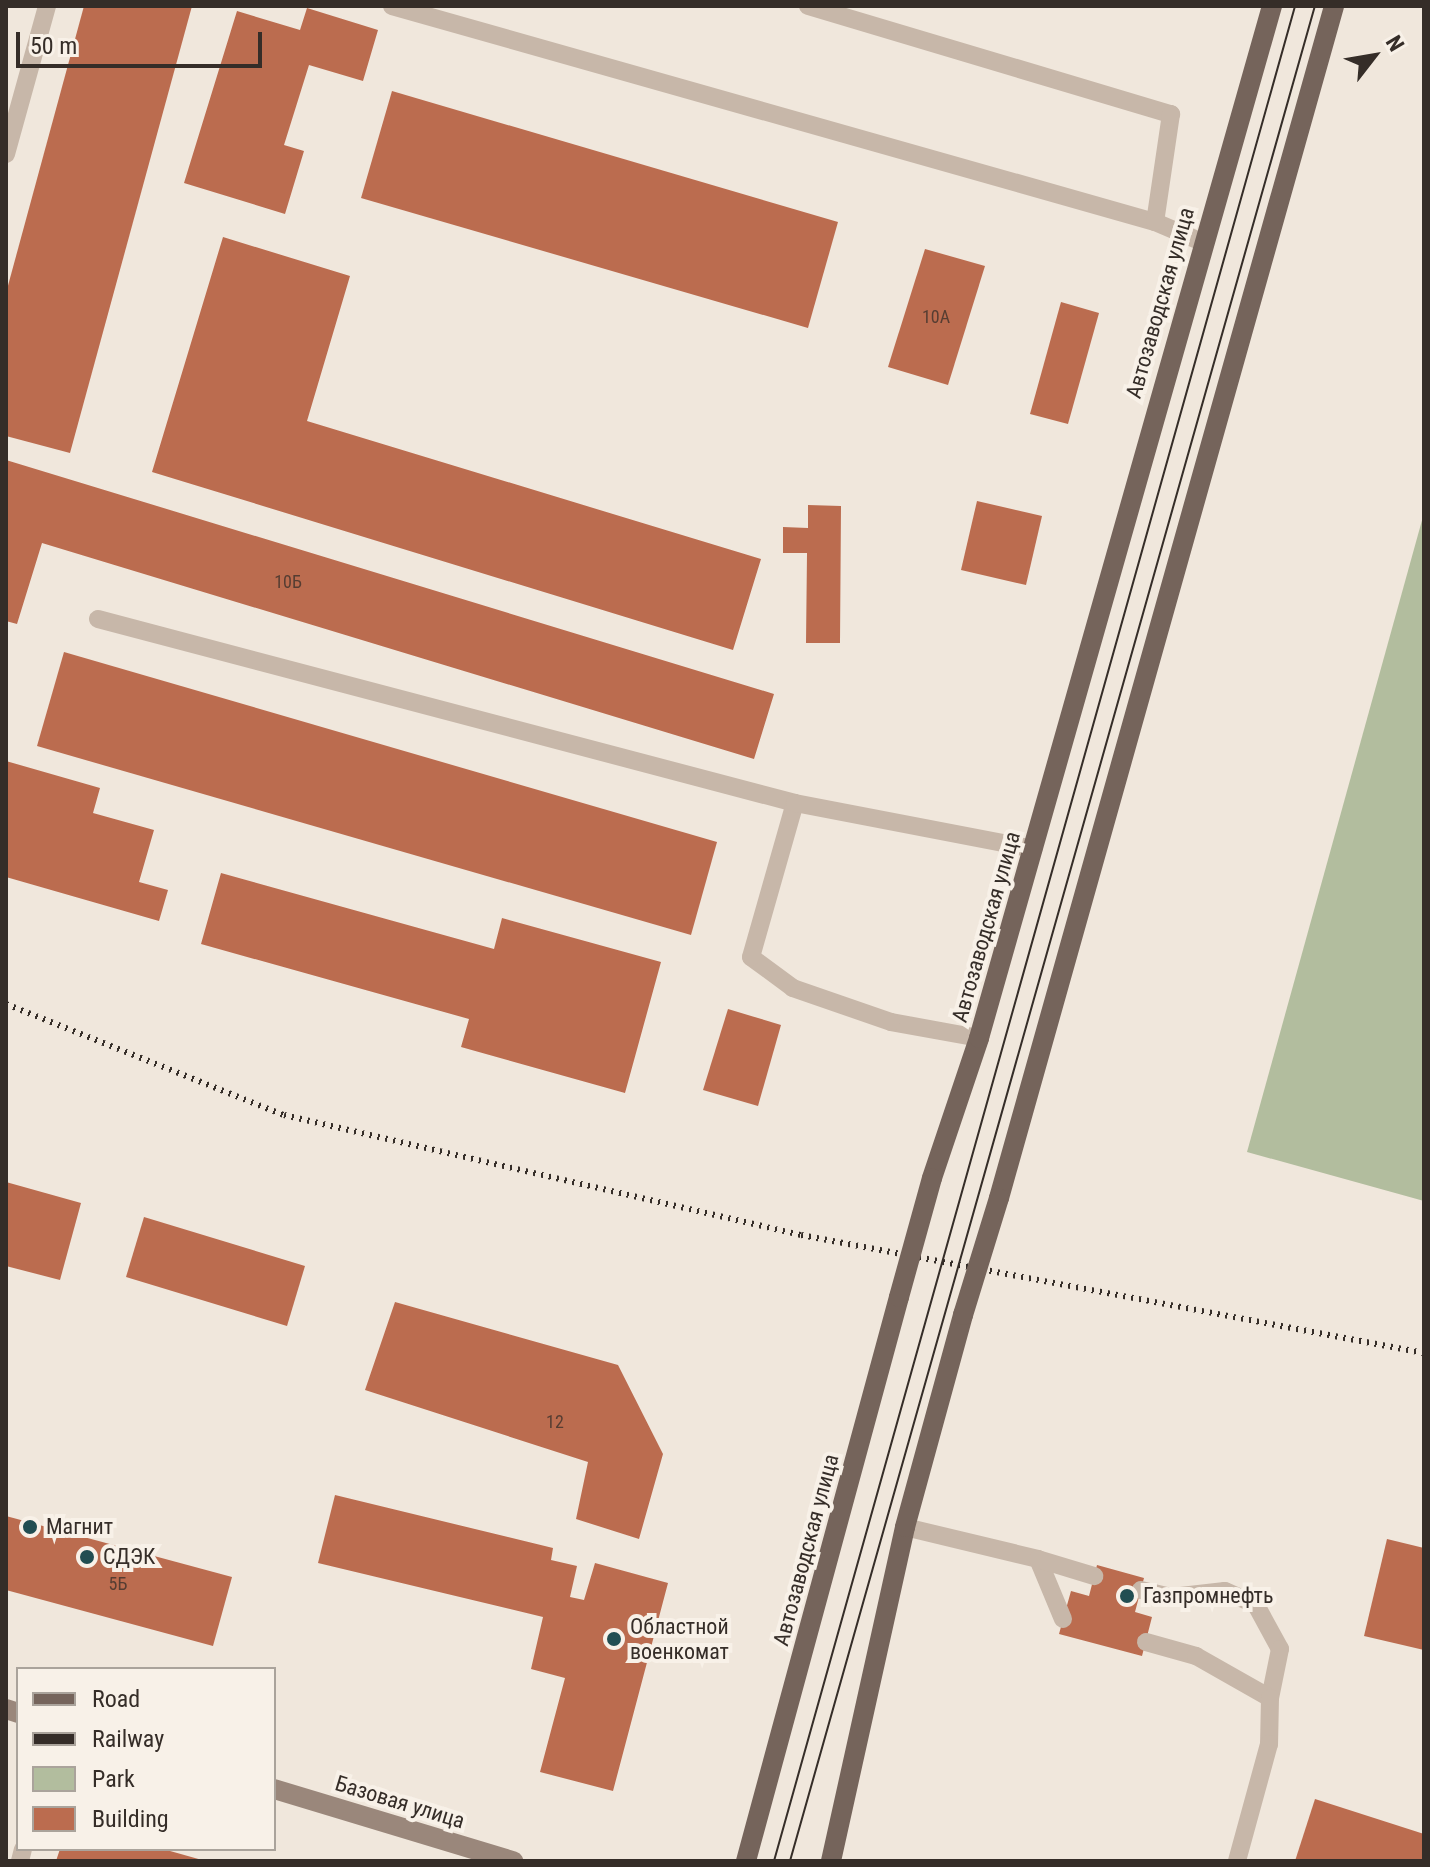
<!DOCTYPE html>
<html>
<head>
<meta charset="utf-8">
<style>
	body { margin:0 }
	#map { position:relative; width:1430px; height:1867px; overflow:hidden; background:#f0e7dc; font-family:"Roboto Condensed",sans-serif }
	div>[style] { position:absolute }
	.green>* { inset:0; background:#b2bd9e }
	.building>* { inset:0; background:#bb6c4f }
	.lane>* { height:18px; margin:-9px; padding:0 9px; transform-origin:9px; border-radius:9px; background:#c7b7a9 }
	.secondary>* { height:20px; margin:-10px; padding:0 10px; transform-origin:10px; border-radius:10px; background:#9a877b }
	.primary>* { height:20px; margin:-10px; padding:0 10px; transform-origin:10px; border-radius:10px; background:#75645b }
	.tram>* { height:2px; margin:-1px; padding:0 1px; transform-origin:1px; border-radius:1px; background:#352d28 }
	.rail>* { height:6px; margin-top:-3px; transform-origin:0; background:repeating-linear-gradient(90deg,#352d28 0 2px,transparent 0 8px) }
	.primary-bridge>* { height:20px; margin:-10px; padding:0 10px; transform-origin:10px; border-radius:10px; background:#75645b }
	.dots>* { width:22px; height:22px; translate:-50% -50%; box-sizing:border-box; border:4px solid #f8f1e8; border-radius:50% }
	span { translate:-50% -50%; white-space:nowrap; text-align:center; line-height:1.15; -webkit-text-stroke:8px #f8f1e8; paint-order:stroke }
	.number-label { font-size:18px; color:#563d32 }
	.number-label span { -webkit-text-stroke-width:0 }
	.street-label { font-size:22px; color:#352d28 }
	.poi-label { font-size:22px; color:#352d28 }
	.left { translate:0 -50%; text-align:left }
	.frame { position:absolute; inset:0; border:8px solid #352d28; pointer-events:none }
	.legend { position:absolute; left:16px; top:1667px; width:260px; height:184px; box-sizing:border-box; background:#f8f1e8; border:2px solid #aaa39b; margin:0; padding:10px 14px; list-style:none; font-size:24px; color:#352d28 }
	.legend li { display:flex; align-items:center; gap:16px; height:40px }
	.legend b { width:40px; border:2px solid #aaa39b }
	.north { position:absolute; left:1334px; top:16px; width:80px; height:80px; -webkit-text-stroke:6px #f8f1e8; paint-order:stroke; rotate:59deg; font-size:22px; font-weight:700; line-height:32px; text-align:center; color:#352d28 }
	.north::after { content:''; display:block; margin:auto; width:28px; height:36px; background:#352d28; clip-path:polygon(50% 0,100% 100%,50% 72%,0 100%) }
	.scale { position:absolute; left:16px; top:32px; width:246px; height:36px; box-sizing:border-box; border:4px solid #352d28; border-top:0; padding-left:10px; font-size:24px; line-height:28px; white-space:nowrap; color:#352d28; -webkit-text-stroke:6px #f8f1e8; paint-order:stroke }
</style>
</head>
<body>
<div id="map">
	<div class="green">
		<div style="clip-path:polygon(1424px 513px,1424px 1201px,1247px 1152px)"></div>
	</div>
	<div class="building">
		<div style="clip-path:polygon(84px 6px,192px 6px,70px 453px,6px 436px,6px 293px)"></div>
		<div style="clip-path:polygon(307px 8px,378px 30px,363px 81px,309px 65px,284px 145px,304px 151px,285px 214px,184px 183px,237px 11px,300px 30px)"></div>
		<div style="clip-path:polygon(392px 91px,838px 222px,808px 328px,361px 198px)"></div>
		<div style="clip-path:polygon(223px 237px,350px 276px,307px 421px,761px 559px,733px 650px,152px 472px)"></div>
		<div style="clip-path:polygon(925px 249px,985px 266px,948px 385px,888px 367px)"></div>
		<div style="clip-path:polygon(1061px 302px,1099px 313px,1068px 424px,1030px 414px)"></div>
		<div style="clip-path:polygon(6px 460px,774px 694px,754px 759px,42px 543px,17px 624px,6px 621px)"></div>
		<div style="clip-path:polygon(977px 501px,1042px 516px,1026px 585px,961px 570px)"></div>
		<div style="clip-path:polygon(808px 505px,841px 506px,840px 643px,806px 643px,807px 553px,783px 553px,783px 527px,808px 528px)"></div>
		<div style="clip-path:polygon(64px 652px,717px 842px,691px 935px,37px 746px)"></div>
		<div style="clip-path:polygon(6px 761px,100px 788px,93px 813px,154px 830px,139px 882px,168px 890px,159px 921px,6px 877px)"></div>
		<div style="clip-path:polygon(221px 873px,494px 949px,502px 918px,661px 962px,625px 1093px,461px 1047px,469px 1019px,201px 944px)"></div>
		<div style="clip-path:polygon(728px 1009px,781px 1025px,758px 1106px,703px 1090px)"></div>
		<div style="clip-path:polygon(6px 1182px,81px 1203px,60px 1280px,6px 1266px)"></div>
		<div style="clip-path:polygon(144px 1217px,305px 1266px,287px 1326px,126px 1277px)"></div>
		<div style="clip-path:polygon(395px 1302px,618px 1365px,663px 1454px,639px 1539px,576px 1519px,588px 1462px,365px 1390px)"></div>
		<div style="clip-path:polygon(335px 1495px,553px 1548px,551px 1560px,577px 1566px,570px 1597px,584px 1600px,595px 1563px,668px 1583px,613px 1791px,540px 1772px,565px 1678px,531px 1669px,543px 1617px,318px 1563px)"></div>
		<div style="clip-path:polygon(6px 1516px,232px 1577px,213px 1646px,6px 1590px)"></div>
		<div style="clip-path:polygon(1387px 1539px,1424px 1548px,1424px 1650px,1364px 1636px)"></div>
		<div style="clip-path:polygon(1097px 1565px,1144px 1578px,1135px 1612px,1152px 1617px,1142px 1656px,1059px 1634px,1071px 1591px,1089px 1596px)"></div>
		<div style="clip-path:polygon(1315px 1799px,1424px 1834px,1424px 1861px,1295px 1861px)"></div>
		<div style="clip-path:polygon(60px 1849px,163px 1849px,202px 1860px,56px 1861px)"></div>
	</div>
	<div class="lane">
		<div style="left:392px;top:6px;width:793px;rotate:15.81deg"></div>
		<div style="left:1155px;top:222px;width:51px;rotate:23.1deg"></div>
		<div style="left:808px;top:6px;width:379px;rotate:16.6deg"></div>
		<div style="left:1171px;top:114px;width:109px;rotate:98.4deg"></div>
		<div style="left:6px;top:154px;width:154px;rotate:-74.5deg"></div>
		<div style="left:98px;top:619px;width:721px;rotate:14.79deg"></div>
		<div style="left:979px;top:1038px;width:89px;rotate:-169.7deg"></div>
		<div style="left:891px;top:1022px;width:104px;rotate:-160.9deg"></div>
		<div style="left:793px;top:988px;width:52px;rotate:-143.6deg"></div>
		<div style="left:751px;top:957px;width:160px;rotate:-74.1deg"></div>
		<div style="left:795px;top:803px;width:243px;rotate:10.9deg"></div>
		<div style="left:905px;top:1527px;width:137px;rotate:13.5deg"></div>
		<div style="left:1038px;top:1559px;width:65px;rotate:67.4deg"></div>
		<div style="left:1038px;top:1559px;width:59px;rotate:16.9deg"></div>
		<div style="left:1141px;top:1590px;width:32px;rotate:13deg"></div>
		<div style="left:1172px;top:1597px;width:53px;rotate:-6.5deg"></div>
		<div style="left:1225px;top:1591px;width:34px;rotate:24deg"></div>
		<div style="left:1256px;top:1605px;width:50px;rotate:61.4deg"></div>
		<div style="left:1280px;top:1649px;width:50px;rotate:101.5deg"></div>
		<div style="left:1146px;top:1642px;width:52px;rotate:15.6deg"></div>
		<div style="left:1196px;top:1656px;width:85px;rotate:29.6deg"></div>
		<div style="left:1270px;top:1698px;width:46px;rotate:91.2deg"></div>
		<div style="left:1269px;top:1744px;width:121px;rotate:105.3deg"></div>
		<div style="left:20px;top:1861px;width:12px;rotate:-76deg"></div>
	</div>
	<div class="secondary">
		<div style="left:6px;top:1709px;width:13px;rotate:18deg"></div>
		<div style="left:274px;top:1789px;width:250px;rotate:16.8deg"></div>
	</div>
	<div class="primary">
		<div style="left:932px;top:1178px;width:148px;rotate:-71.4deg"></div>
		<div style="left:979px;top:1038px;width:1073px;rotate:-74.15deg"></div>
		<div style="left:999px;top:1198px;width:1238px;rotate:-74.3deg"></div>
		<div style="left:746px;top:1861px;width:584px;rotate:-74.82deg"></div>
		<div style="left:831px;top:1861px;width:342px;rotate:-77.5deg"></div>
		<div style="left:905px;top:1527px;width:220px;rotate:-74.7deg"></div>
	</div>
	<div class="tram">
		<div style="left:774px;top:1861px;width:1927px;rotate:-74.31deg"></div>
		<div style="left:790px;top:1861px;width:1928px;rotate:-74.2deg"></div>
	</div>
	<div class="rail">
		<div style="left:6px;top:1004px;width:299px;rotate:21.8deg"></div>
		<div style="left:284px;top:1115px;width:531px;rotate:13.07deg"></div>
		<div style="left:801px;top:1235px;width:634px;rotate:10.73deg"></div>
	</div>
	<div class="primary-bridge">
		<div style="left:899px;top:1297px;width:123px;rotate:-74.5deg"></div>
		<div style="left:963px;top:1315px;width:122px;rotate:-72.9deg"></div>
	</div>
	<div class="dots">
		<div style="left:30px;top:1527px;background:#224e52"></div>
		<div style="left:87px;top:1557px;background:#224e52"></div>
		<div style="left:1127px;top:1596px;background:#224e52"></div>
		<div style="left:614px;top:1639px;background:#224e52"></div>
	</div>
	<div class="number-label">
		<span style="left:936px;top:317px">10А</span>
		<span style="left:288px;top:582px">10Б</span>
		<span style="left:555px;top:1422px">12</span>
		<span style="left:118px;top:1584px">5Б</span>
	</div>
	<div class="street-label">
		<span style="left:1160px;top:303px;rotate:-74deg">Автозаводская улица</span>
		<span style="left:986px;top:927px;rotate:-74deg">Автозаводская улица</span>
		<span style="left:806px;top:1550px;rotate:-75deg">Автозаводская улица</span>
		<span style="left:400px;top:1802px;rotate:17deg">Базовая улица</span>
	</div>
	<div class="poi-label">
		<span class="left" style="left:46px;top:1527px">Магнит</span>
		<span class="left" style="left:103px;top:1557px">СДЭК</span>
		<span class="left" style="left:1143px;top:1596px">Газпромнефть</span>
		<span class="left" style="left:630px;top:1639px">Областной<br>военкомат</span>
	</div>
	<div class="frame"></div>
	<ul class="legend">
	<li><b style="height:10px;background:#75645b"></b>Road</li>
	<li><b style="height:10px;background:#352d28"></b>Railway</li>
	<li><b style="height:22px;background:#b2bd9e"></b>Park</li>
	<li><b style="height:22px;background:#bb6c4f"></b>Building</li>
	</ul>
	<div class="north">N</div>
	<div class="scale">50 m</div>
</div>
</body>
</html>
